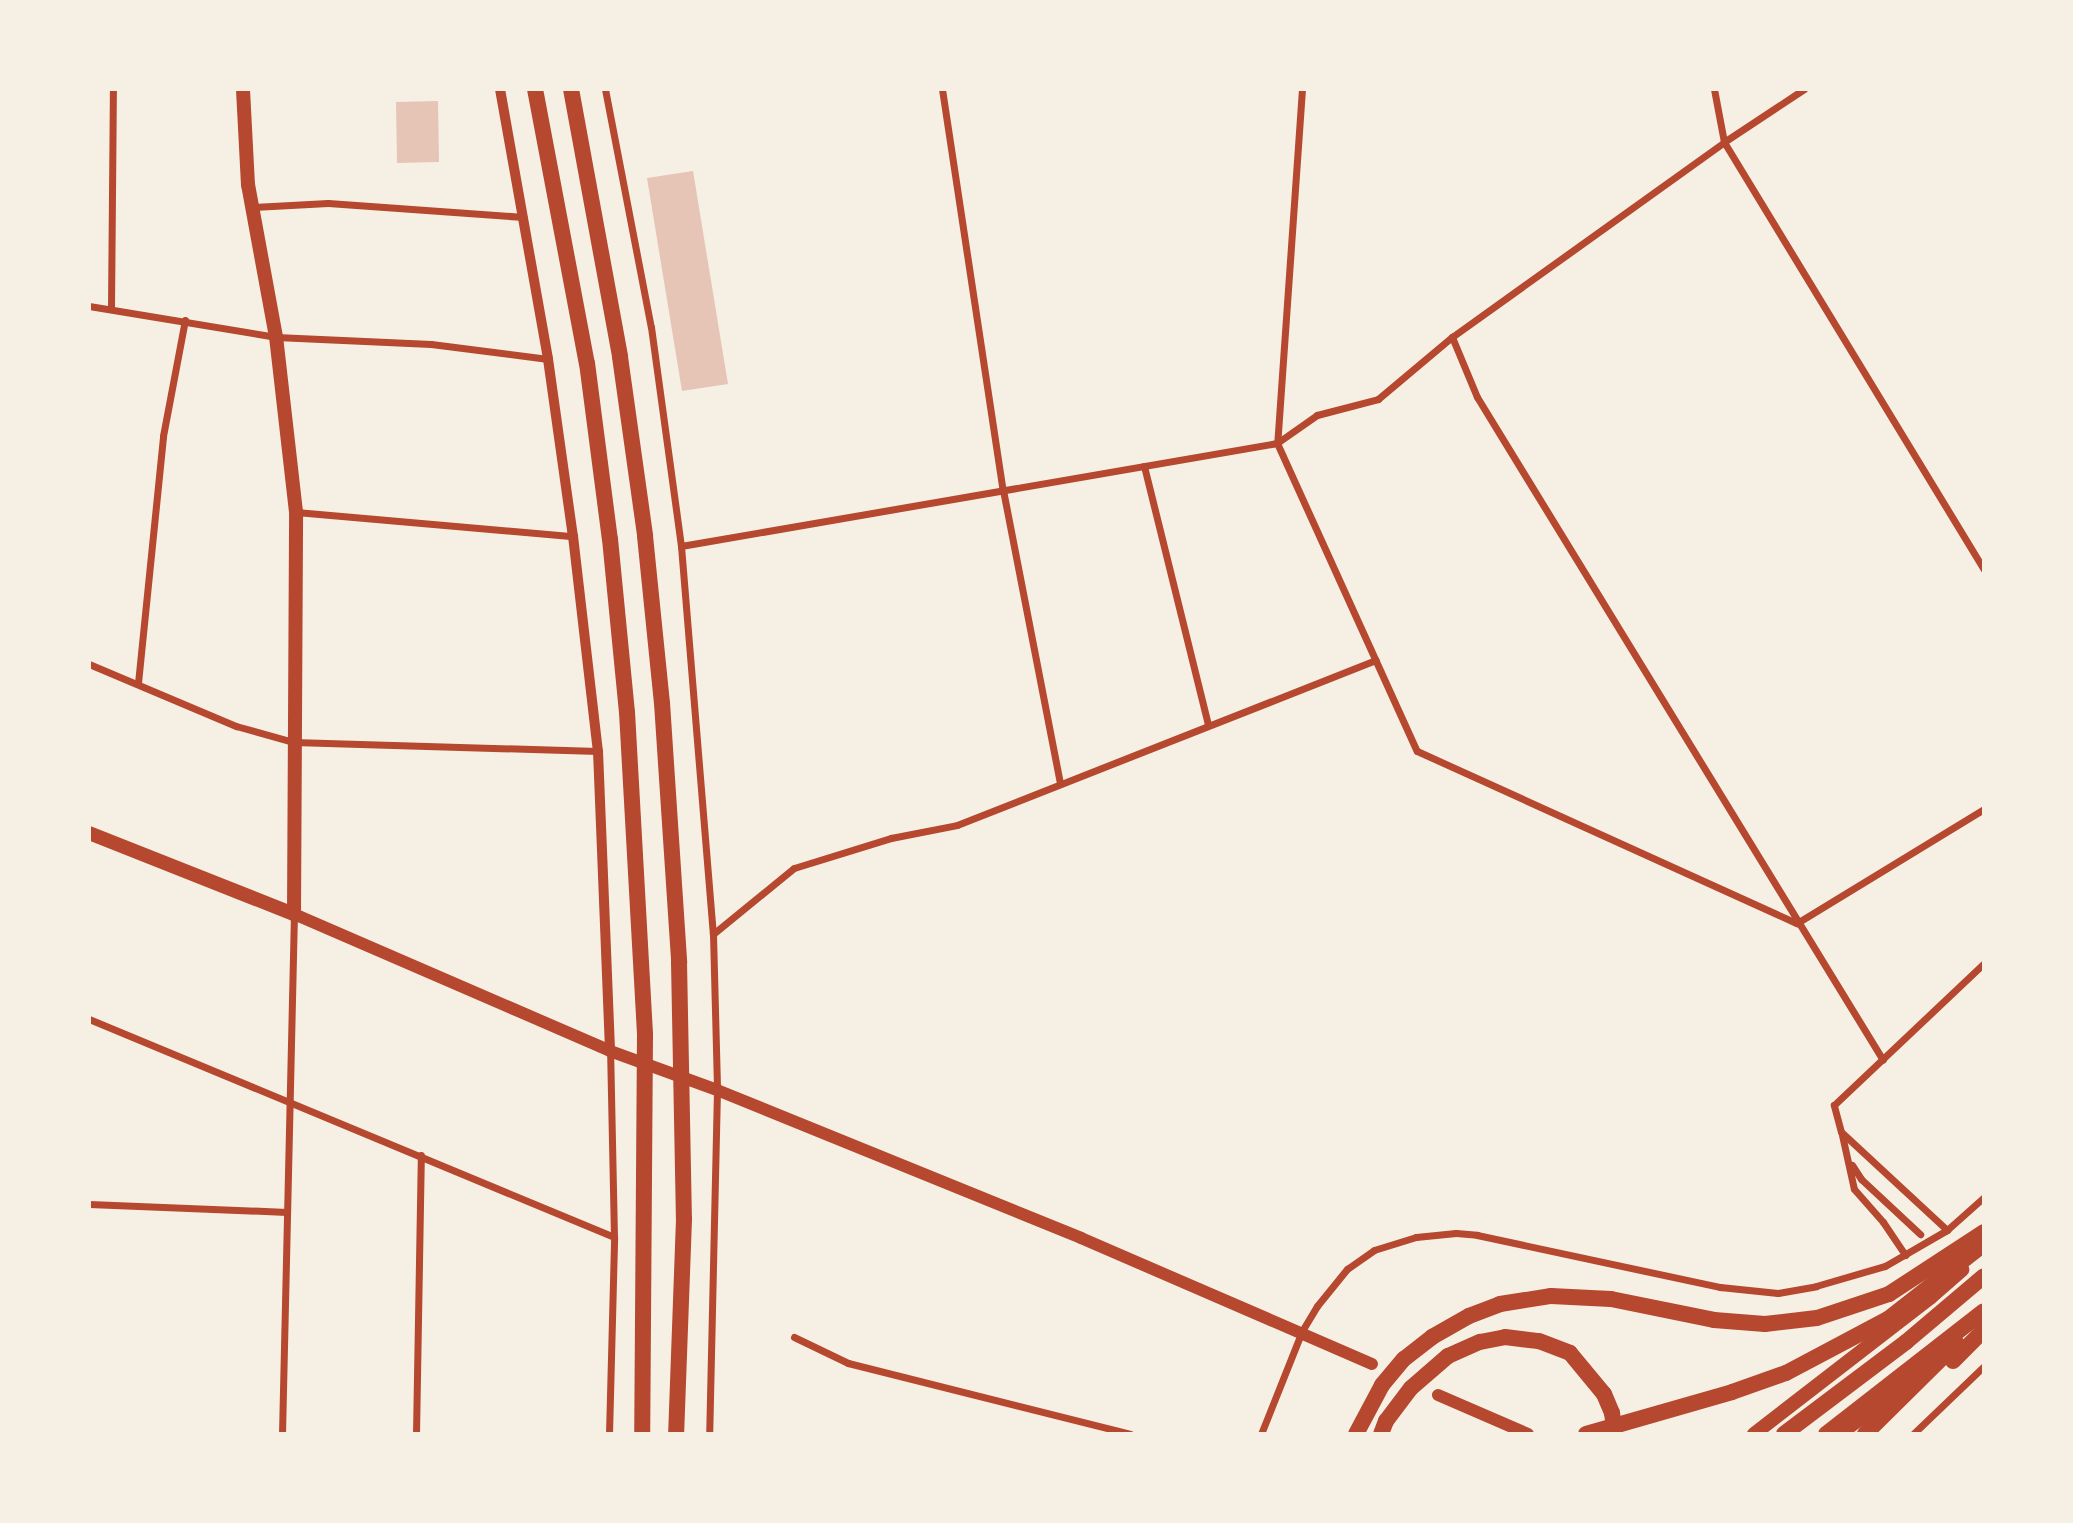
<!DOCTYPE html>
<html>
<head>
<meta charset="utf-8">
<style>
	body { margin:0 }
	#map { position:relative; width:2073px; height:1523px; overflow:hidden; background:#f6efe4; font-family:Quicksand,sans-serif }
	div>[style] { position:absolute }
	.building>* { inset:0; background:#e6c5b7 }
	.minor>* { height:7px; margin:-3.5px; padding:0 3.5px; transform-origin:3.5px; border-radius:3.5px; background:#b5482f }
	.tertiary>* { height:10px; margin:-5px; padding:0 5px; transform-origin:5px; border-radius:5px; background:#b5482f }
	.secondary>* { height:12px; margin:-6px; padding:0 6px; transform-origin:6px; border-radius:6px; background:#b5482f }
	.primary>* { height:14px; margin:-7px; padding:0 7px; transform-origin:7px; border-radius:7px; background:#b5482f }
	.trunk>* { height:14px; margin:-7px; padding:0 7px; transform-origin:7px; border-radius:7px; background:#b5482f }
	.motorway>* { height:16px; margin:-8px; padding:0 8px; transform-origin:8px; border-radius:8px; background:#b5482f }
	span { translate:-50% -50%; white-space:nowrap; text-align:center; line-height:1.15; -webkit-text-stroke:7px #f6efe4; paint-order:stroke }
	.frame { position:absolute; inset:0; border:91px solid #f6efe4; pointer-events:none }
</style>
</head>
<body>
<div id="map">
	<div class="building">
		<div style="clip-path:polygon(438px 101px,439px 162px,397px 163px,396px 102px)"></div>
		<div style="clip-path:polygon(693px 171px,728px 384px,682px 391px,647px 178px)"></div>
	</div>
	<div class="minor">
		<div style="left:605px;top:89px;width:242px;rotate:79.1deg"></div>
		<div style="left:651px;top:327px;width:221px;rotate:82.2deg"></div>
		<div style="left:681px;top:546px;width:389px;rotate:85.3deg"></div>
		<div style="left:713px;top:934px;width:156px;rotate:88.5deg"></div>
		<div style="left:717px;top:1090px;width:344px;rotate:91.3deg"></div>
		<div style="left:942px;top:89px;width:406px;rotate:81.4deg"></div>
		<div style="left:1003px;top:490px;width:299px;rotate:79deg"></div>
		<div style="left:1302px;top:89px;width:355px;rotate:94deg"></div>
		<div style="left:1277px;top:443px;width:338px;rotate:65.6deg"></div>
		<div style="left:1417px;top:751px;width:417px;rotate:24.4deg"></div>
		<div style="left:1797px;top:923px;width:219px;rotate:-31.4deg"></div>
		<div style="left:1714px;top:89px;width:54px;rotate:79.3deg"></div>
		<div style="left:1724px;top:142px;width:500px;rotate:58.7deg"></div>
		<div style="left:253px;top:207px;width:75px;rotate:-3.1deg"></div>
		<div style="left:328px;top:203px;width:196px;rotate:4.1deg"></div>
		<div style="left:89px;top:306px;width:190px;rotate:9.4deg"></div>
		<div style="left:276px;top:337px;width:155px;rotate:2.6deg"></div>
		<div style="left:431px;top:344px;width:118px;rotate:7.3deg"></div>
		<div style="left:111px;top:308px;width:219px;rotate:-89.5deg"></div>
		<div style="left:1452px;top:337px;width:65px;rotate:67.4deg"></div>
		<div style="left:1477px;top:397px;width:777px;rotate:58.52deg"></div>
		<div style="left:1144px;top:466px;width:267px;rotate:76.1deg"></div>
		<div style="left:296px;top:512px;width:278px;rotate:5deg"></div>
		<div style="left:681px;top:546px;width:605px;rotate:-9.8deg"></div>
		<div style="left:1277px;top:443px;width:49px;rotate:-35deg"></div>
		<div style="left:1317px;top:415px;width:63px;rotate:-14.7deg"></div>
		<div style="left:1378px;top:399px;width:97px;rotate:-40deg"></div>
		<div style="left:1452px;top:337px;width:335px;rotate:-35.6deg"></div>
		<div style="left:1724px;top:142px;width:96px;rotate:-33.5deg"></div>
		<div style="left:89px;top:664px;width:160px;rotate:22.9deg"></div>
		<div style="left:236px;top:726px;width:59px;rotate:15.7deg"></div>
		<div style="left:293px;top:742px;width:305px;rotate:1.7deg"></div>
		<div style="left:138px;top:683px;width:248px;rotate:-84.2deg"></div>
		<div style="left:163px;top:436px;width:118px;rotate:-79.3deg"></div>
		<div style="left:713px;top:934px;width:104px;rotate:-39.2deg"></div>
		<div style="left:794px;top:868px;width:102px;rotate:-17.2deg"></div>
		<div style="left:891px;top:838px;width:67px;rotate:-11.1deg"></div>
		<div style="left:957px;top:825px;width:450px;rotate:-21.5deg"></div>
		<div style="left:89px;top:1019px;width:568px;rotate:22.55deg"></div>
		<div style="left:1842px;top:1135px;width:55px;rotate:77.5deg"></div>
		<div style="left:1854px;top:1189px;width:44px;rotate:48.7deg"></div>
		<div style="left:1883px;top:1222px;width:40px;rotate:56deg"></div>
		<div style="left:1852px;top:1165px;width:17px;rotate:57deg"></div>
		<div style="left:1861px;top:1179px;width:81px;rotate:43deg"></div>
		<div style="left:89px;top:1204px;width:198px;rotate:2.3deg"></div>
		<div style="left:1947px;top:1230px;width:144px;rotate:-137.2deg"></div>
		<div style="left:1841px;top:1132px;width:28px;rotate:-105deg"></div>
		<div style="left:1834px;top:1105px;width:207px;rotate:-43.4deg"></div>
		<div style="left:794px;top:1337px;width:60px;rotate:25.7deg"></div>
		<div style="left:848px;top:1363px;width:291px;rotate:14.1deg"></div>
		<div style="left:282px;top:1434px;width:520px;rotate:-88.68deg"></div>
		<div style="left:416px;top:1434px;width:279px;rotate:-89deg"></div>
		<div style="left:609px;top:1434px;width:197px;rotate:-88.5deg"></div>
		<div style="left:614px;top:1237px;width:186px;rotate:-91.2deg"></div>
		<div style="left:1261px;top:1434px;width:111px;rotate:-68.3deg"></div>
		<div style="left:1302px;top:1331px;width:29px;rotate:-59deg"></div>
		<div style="left:1317px;top:1306px;width:48px;rotate:-51deg"></div>
		<div style="left:1347px;top:1269px;width:33px;rotate:-35deg"></div>
		<div style="left:1374px;top:1250px;width:44px;rotate:-17.2deg"></div>
		<div style="left:1416px;top:1237px;width:40px;rotate:-5.7deg"></div>
		<div style="left:1456px;top:1233px;width:21px;rotate:5deg"></div>
		<div style="left:1477px;top:1235px;width:249px;rotate:12.1deg"></div>
		<div style="left:1720px;top:1287px;width:58px;rotate:5.9deg"></div>
		<div style="left:1778px;top:1293px;width:39px;rotate:-10deg"></div>
		<div style="left:1816px;top:1286px;width:72px;rotate:-16.2deg"></div>
		<div style="left:1885px;top:1266px;width:72px;rotate:-30.1deg"></div>
		<div style="left:1947px;top:1230px;width:50px;rotate:-41.7deg"></div>
		<div style="left:1913px;top:1434px;width:98px;rotate:-43.8deg"></div>
	</div>
	<div class="tertiary">
		<div style="left:500px;top:89px;width:274px;rotate:79.9deg"></div>
		<div style="left:548px;top:359px;width:179px;rotate:82deg"></div>
		<div style="left:573px;top:536px;width:216px;rotate:83.4deg"></div>
		<div style="left:598px;top:751px;width:300px;rotate:87.7deg"></div>
	</div>
	<div class="secondary">
		<div style="left:294px;top:914px;width:344px;rotate:23.4deg"></div>
		<div style="left:610px;top:1051px;width:114px;rotate:20deg"></div>
		<div style="left:717px;top:1090px;width:393px;rotate:22.1deg"></div>
		<div style="left:1081px;top:1238px;width:317px;rotate:23.4deg"></div>
		<div style="left:1438px;top:1395px;width:98px;rotate:23.4deg"></div>
	</div>
	<div class="primary">
		<div style="left:89px;top:833px;width:220px;rotate:21.6deg"></div>
		<div style="left:294px;top:914px;width:402px;rotate:-89.7deg"></div>
		<div style="left:296px;top:512px;width:176px;rotate:-96.5deg"></div>
		<div style="left:276px;top:337px;width:155px;rotate:-100.4deg"></div>
		<div style="left:248px;top:185px;width:96px;rotate:-93deg"></div>
	</div>
	<div class="trunk">
		<div style="left:1754px;top:1434px;width:222px;rotate:-37.7deg"></div>
		<div style="left:1930px;top:1298px;width:43px;rotate:-41.2deg"></div>
		<div style="left:1840px;top:1434px;width:96px;rotate:-37.3deg"></div>
	</div>
	<div class="motorway">
		<div style="left:535px;top:89px;width:279px;rotate:79.3deg"></div>
		<div style="left:587px;top:363px;width:177px;rotate:82.6deg"></div>
		<div style="left:610px;top:539px;width:174px;rotate:84.4deg"></div>
		<div style="left:627px;top:712px;width:323px;rotate:86.8deg"></div>
		<div style="left:645px;top:1034px;width:400px;rotate:90.4deg"></div>
		<div style="left:571px;top:89px;width:272px;rotate:79.6deg"></div>
		<div style="left:620px;top:357px;width:181px;rotate:82deg"></div>
		<div style="left:645px;top:536px;width:168px;rotate:84.2deg"></div>
		<div style="left:662px;top:703px;width:260px;rotate:86.2deg"></div>
		<div style="left:679px;top:962px;width:257px;rotate:88.9deg"></div>
		<div style="left:684px;top:1219px;width:215px;rotate:92.1deg"></div>
		<div style="left:1953px;top:1361px;width:44px;rotate:-45deg"></div>
		<div style="left:1356px;top:1434px;width:55px;rotate:-62deg"></div>
		<div style="left:1382px;top:1385px;width:34px;rotate:-50deg"></div>
		<div style="left:1404px;top:1359px;width:36px;rotate:-38deg"></div>
		<div style="left:1432px;top:1337px;width:43px;rotate:-29.6deg"></div>
		<div style="left:1469px;top:1316px;width:33px;rotate:-21deg"></div>
		<div style="left:1500px;top:1304px;width:52px;rotate:-8.9deg"></div>
		<div style="left:1551px;top:1296px;width:60px;rotate:2.9deg"></div>
		<div style="left:1611px;top:1299px;width:105px;rotate:11.5deg"></div>
		<div style="left:1714px;top:1320px;width:51px;rotate:4.5deg"></div>
		<div style="left:1765px;top:1324px;width:52px;rotate:-6.6deg"></div>
		<div style="left:1817px;top:1318px;width:76px;rotate:-18.4deg"></div>
		<div style="left:1889px;top:1294px;width:113px;rotate:-33.1deg"></div>
		<div style="left:1381px;top:1434px;width:14px;rotate:-69deg"></div>
		<div style="left:1386px;top:1421px;width:41px;rotate:-52.9deg"></div>
		<div style="left:1411px;top:1388px;width:49px;rotate:-40.9deg"></div>
		<div style="left:1448px;top:1356px;width:35px;rotate:-24deg"></div>
		<div style="left:1480px;top:1342px;width:25px;rotate:-11deg"></div>
		<div style="left:1505px;top:1337px;width:34px;rotate:7deg"></div>
		<div style="left:1539px;top:1341px;width:33px;rotate:21deg"></div>
		<div style="left:1570px;top:1353px;width:53px;rotate:50.3deg"></div>
		<div style="left:1604px;top:1394px;width:21px;rotate:67deg"></div>
		<div style="left:1612px;top:1413px;width:21px;rotate:82deg"></div>
		<div style="left:1586px;top:1434px;width:152px;rotate:-16deg"></div>
		<div style="left:1732px;top:1392px;width:57px;rotate:-19.4deg"></div>
		<div style="left:1786px;top:1373px;width:115px;rotate:-27.9deg"></div>
		<div style="left:1888px;top:1319px;width:122px;rotate:-38deg"></div>
		<div style="left:1784px;top:1434px;width:153px;rotate:-37deg"></div>
		<div style="left:1906px;top:1342px;width:102px;rotate:-40.2deg"></div>
		<div style="left:1826px;top:1434px;width:200px;rotate:-37.9deg"></div>
		<div style="left:1865px;top:1434px;width:129px;rotate:-44.7deg"></div>
	</div>
	<div class="frame"></div>
</div>
</body>
</html>
